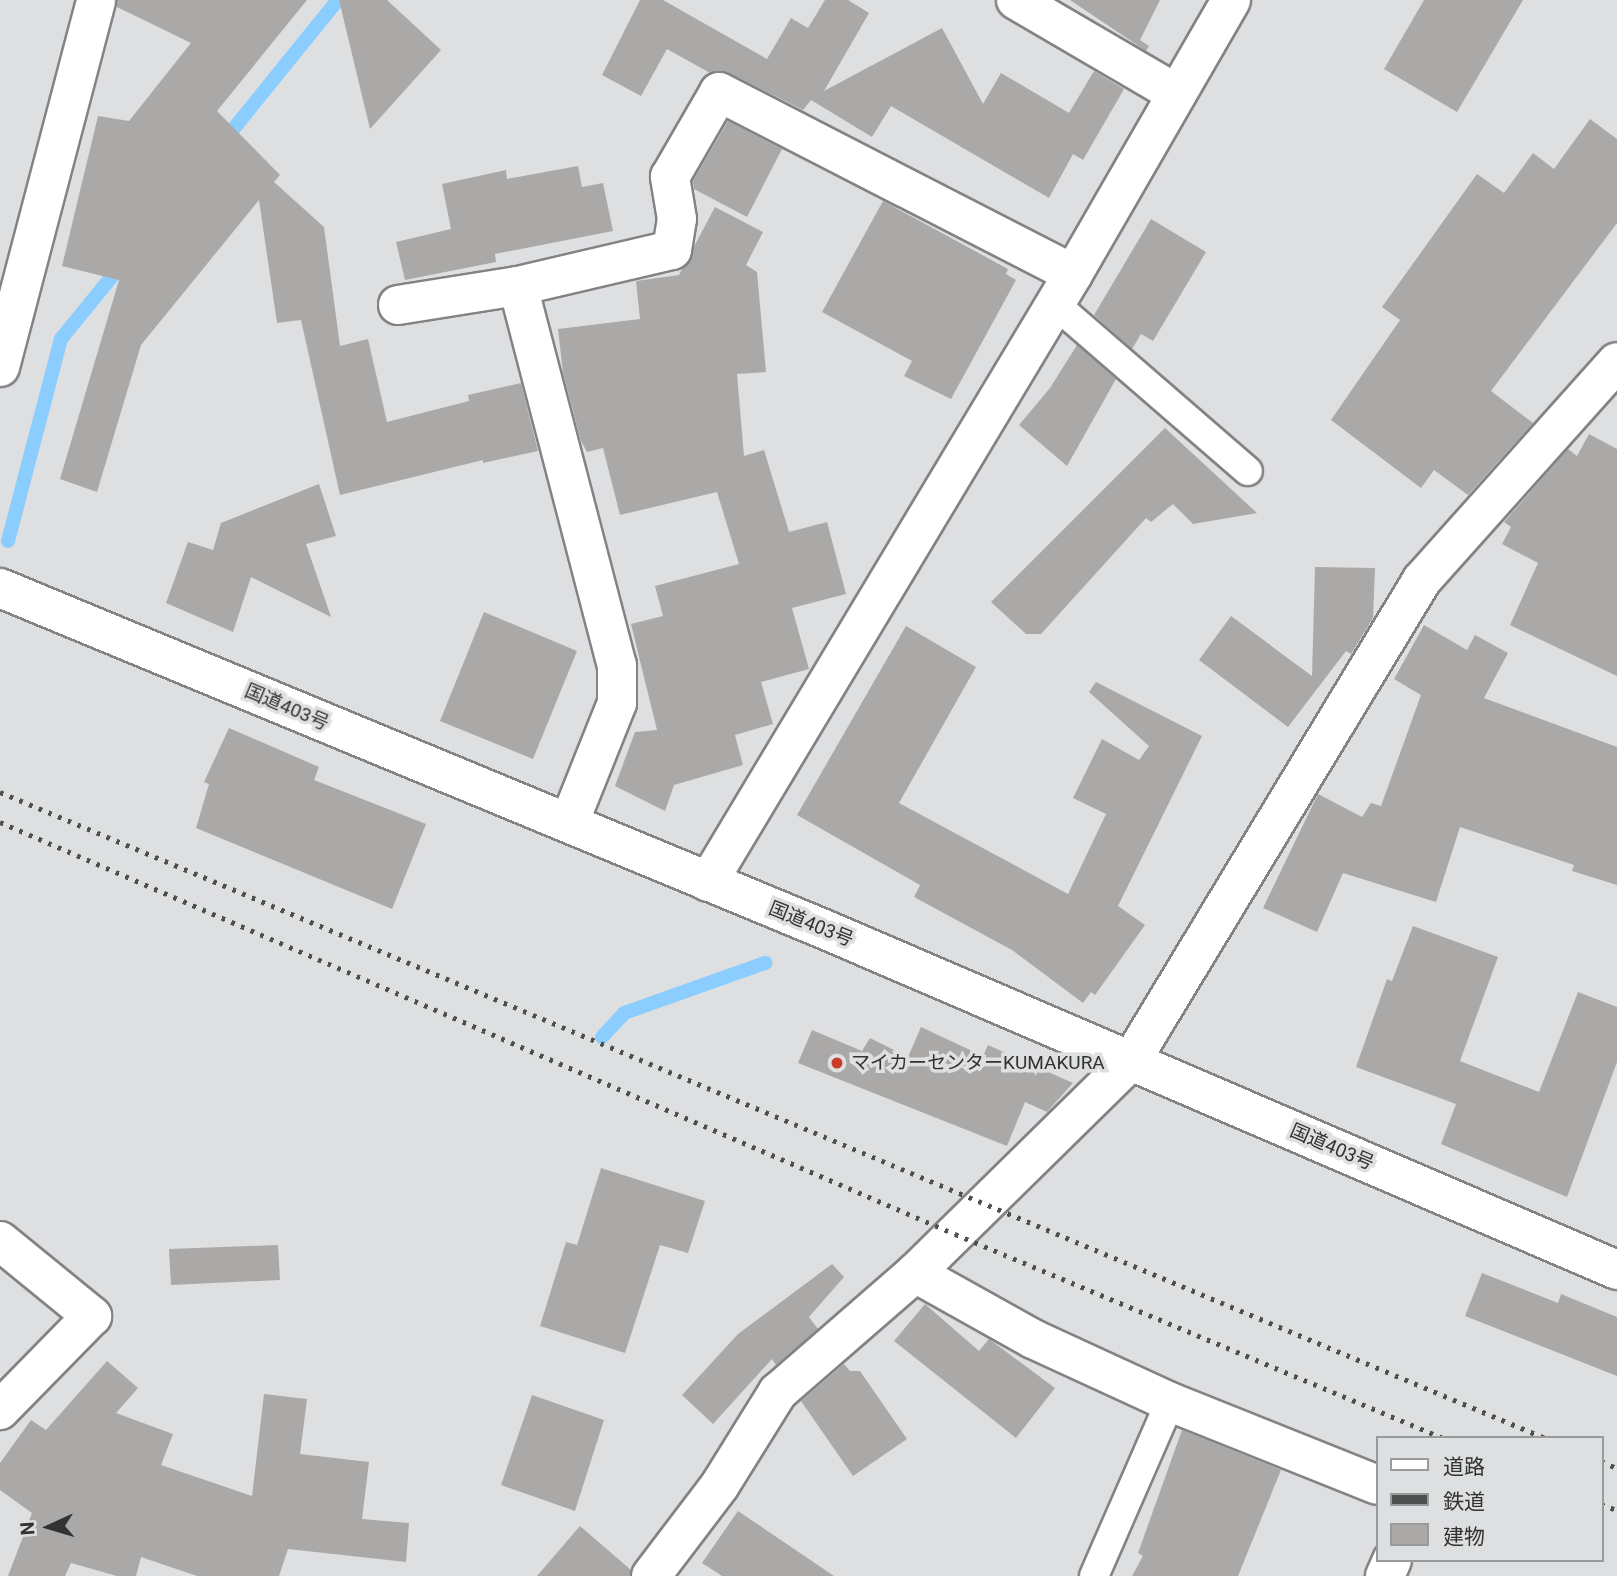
<!DOCTYPE html>
<html>
<head>
<meta charset="utf-8">
<style>
	body { margin:0 }
	#map { position:relative; width:1617px; height:1576px; overflow:hidden; background:#dedfe1; font-family:Roboto,"Noto Sans JP",sans-serif }
	div>[style] { position:absolute }
	.stream>* { height:14px; margin:-7px; padding:0 7px; transform-origin:7px; border-radius:7px; background:#8bcdff }
	.building>* { inset:0; background:#aba9a8 }
	.roads { filter:drop-shadow(2px 0 #828385) drop-shadow(-2px 0 #828385) drop-shadow(0 2px #828385) drop-shadow(0 -2px #828385) }
	.service>* { height:28px; margin:-14px; padding:0 14px; transform-origin:14px; border-radius:14px; background:#fff }
	.minor>* { height:38px; margin:-19px; padding:0 19px; transform-origin:19px; border-radius:19px; background:#fff }
	.trunk>* { height:38px; margin:-19px; padding:0 19px; transform-origin:19px; border-radius:19px; background:#fff }
	.rail>* { height:5px; margin-top:-2.5px; transform-origin:0; background:repeating-linear-gradient(90deg,#4e4f4f 0 3.5px,transparent 0 10.5px) }
	.dots>* { width:19px; height:19px; translate:-50% -50%; box-sizing:border-box; border:4px solid #dedfe1; border-radius:50% }
	span { translate:-50% -50%; white-space:nowrap; text-align:center; line-height:1.15; -webkit-text-stroke:7px #dedfe1; paint-order:stroke }
	.street-label { font-size:19px; color:#313232 }
	.poi-label { font-size:19px; color:#313232 }
	.left { translate:0 -50%; text-align:left }
	.legend { position:absolute; left:1376px; top:1436px; width:228px; height:126px; box-sizing:border-box; background:#dedfe1; border:2px solid #999a9b; margin:0; padding:9px 12px; list-style:none; font-size:21px; color:#313232 }
	.legend li { display:flex; align-items:center; gap:14px; height:35px }
	.legend b { width:35px; border:2px solid #999a9b }
	.north { position:absolute; left:14px; top:1492px; width:70px; height:70px; -webkit-text-stroke:5px #dedfe1; paint-order:stroke; rotate:266deg; font-size:19px; font-weight:700; line-height:28px; text-align:center; color:#313232 }
	.north::after { content:''; display:block; margin:auto; width:24px; height:32px; background:#313232; clip-path:polygon(50% 0,100% 100%,50% 72%,0 100%) }
</style>
</head>
<body>
<div id="map">
	<div class="stream">
		<div style="left:222px;top:143px;width:184px;rotate:-51deg"></div>
		<div style="left:8px;top:541px;width:209px;rotate:-75.3deg"></div>
		<div style="left:61px;top:339px;width:97px;rotate:-50.9deg"></div>
		<div style="left:602px;top:1037px;width:33px;rotate:-47deg"></div>
		<div style="left:624px;top:1013px;width:150px;rotate:-19.5deg"></div>
	</div>
	<div class="building">
		<div style="clip-path:polygon(117px 0,307px 0,217px 111px,280px 175px,274px 182px,324px 227px,340px 346px,368px 339px,387px 422px,469px 401px,468px 395px,521px 383px,538px 451px,483px 463px,483px 460px,340px 495px,301px 320px,277px 323px,259px 200px,141px 345px,97px 492px,60px 479px,119px 280px,62px 266px,98px 116px,129px 121px,191px 43px,117px 7px)"></div>
		<div style="clip-path:polygon(339px 0,387px 0,441px 50px,370px 129px)"></div>
		<div style="clip-path:polygon(640px 0,663px 0,767px 59px,791px 18px,808px 28px,825px 0,848px 0,869px 13px,824px 91px,942px 28px,983px 104px,1001px 73px,1069px 113px,1094px 71px,1124px 89px,1083px 160px,1073px 154px,1049px 198px,891px 106px,872px 137px,811px 100px,803px 110px,729px 73px,710px 73px,667px 49px,641px 96px,602px 75px)"></div>
		<div style="clip-path:polygon(1070px 0,1160px 0,1140px 40px,1149px 46px,1146px 51px)"></div>
		<div style="clip-path:polygon(1424px 0,1523px 0,1457px 112px,1384px 69px)"></div>
		<div style="clip-path:polygon(1590px 119px,1617px 139px,1617px 223px,1491px 391px,1533px 423px,1468px 495px,1434px 470px,1421px 488px,1331px 420px,1400px 320px,1382px 307px,1477px 174px,1504px 193px,1533px 153px,1554px 169px)"></div>
		<div style="clip-path:polygon(728px 121px,782px 149px,747px 217px,694px 189px,693px 181px)"></div>
		<div style="clip-path:polygon(578px 166px,582px 187px,603px 183px,613px 231px,495px 254px,496px 262px,405px 280px,396px 242px,451px 229px,442px 184px,506px 170px,507px 179px)"></div>
		<div style="clip-path:polygon(883px 201px,1008px 269px,1006px 274px,1016px 280px,951px 399px,904px 376px,912px 361px,822px 312px)"></div>
		<div style="clip-path:polygon(715px 207px,763px 232px,746px 265px,757px 272px,766px 372px,737px 374px,744px 456px,764px 450px,789px 532px,827px 522px,846px 594px,792px 608px,809px 669px,761px 682px,773px 724px,735px 735px,743px 765px,674px 785px,665px 811px,615px 786px,635px 732px,657px 730px,631px 624px,663px 616px,655px 586px,739px 564px,717px 492px,620px 515px,603px 448px,587px 452px,581px 441px,563px 373px,558px 329px,640px 319px,636px 281px,679px 275px)"></div>
		<div style="clip-path:polygon(1151px 219px,1206px 252px,1153px 341px,1141px 334px,1132px 349px,1094px 315px)"></div>
		<div style="clip-path:polygon(1077px 345px,1116px 379px,1067px 466px,1019px 425px,1050px 388px)"></div>
		<div style="clip-path:polygon(1165px 428px,1257px 513px,1193px 524px,1173px 504px,1151px 522px,1146px 518px,1041px 634px,1026px 634px,991px 602px)"></div>
		<div style="clip-path:polygon(1589px 434px,1617px 449px,1617px 676px,1510px 625px,1538px 563px,1502px 544px,1511px 527px,1504px 522px,1568px 449px,1577px 456px)"></div>
		<div style="clip-path:polygon(319px 484px,336px 536px,306px 544px,331px 617px,251px 577px,233px 632px,166px 603px,188px 542px,213px 550px,221px 523px)"></div>
		<div style="clip-path:polygon(1315px 567px,1375px 568px,1373px 618px,1351px 654px,1346px 651px,1288px 727px,1199px 660px,1231px 616px,1312px 676px)"></div>
		<div style="clip-path:polygon(484px 612px,577px 651px,533px 759px,440px 721px)"></div>
		<div style="clip-path:polygon(1424px 625px,1467px 650px,1475px 635px,1508px 653px,1484px 698px,1617px 747px,1617px 885px,1572px 871px,1574px 865px,1460px 827px,1436px 902px,1343px 873px,1317px 932px,1263px 908px,1318px 794px,1362px 817px,1371px 803px,1381px 806px,1421px 695px,1394px 679px)"></div>
		<div style="clip-path:polygon(906px 626px,976px 667px,899px 803px,1068px 894px,1106px 814px,1073px 798px,1102px 739px,1139px 760px,1149px 746px,1089px 692px,1096px 682px,1202px 736px,1118px 906px,1145px 925px,1095px 995px,1091px 992px,1083px 1003px,1012px 950px,914px 897px,920px 885px,797px 815px)"></div>
		<div style="clip-path:polygon(229px 728px,319px 767px,314px 780px,426px 824px,392px 909px,196px 828px,209px 784px,204px 782px)"></div>
		<div style="clip-path:polygon(1413px 926px,1498px 957px,1460px 1061px,1539px 1092px,1578px 992px,1617px 1007px,1617px 1062px,1567px 1197px,1441px 1144px,1456px 1104px,1356px 1067px,1387px 979px,1392px 981px)"></div>
		<div style="clip-path:polygon(921px 1027px,983px 1056px,988px 1045px,1073px 1083px,1047px 1112px,1025px 1102px,1007px 1146px,798px 1063px,812px 1030px,862px 1051px,870px 1038px,908px 1057px)"></div>
		<div style="clip-path:polygon(601px 1168px,705px 1201px,688px 1253px,660px 1245px,625px 1353px,540px 1326px,566px 1242px,577px 1245px)"></div>
		<div style="clip-path:polygon(278px 1245px,280px 1280px,171px 1285px,169px 1249px)"></div>
		<div style="clip-path:polygon(832px 1264px,844px 1277px,809px 1317px,818px 1329px,776px 1365px,772px 1359px,713px 1424px,682px 1395px,738px 1334px)"></div>
		<div style="clip-path:polygon(1482px 1273px,1558px 1303px,1561px 1294px,1617px 1317px,1617px 1376px,1465px 1316px)"></div>
		<div style="clip-path:polygon(925px 1304px,979px 1351px,989px 1339px,1055px 1388px,1016px 1438px,894px 1341px)"></div>
		<div style="clip-path:polygon(107px 1361px,138px 1388px,116px 1413px,173px 1434px,161px 1465px,252px 1496px,264px 1394px,307px 1399px,300px 1454px,369px 1462px,362px 1519px,409px 1523px,406px 1562px,288px 1549px,279px 1576px,197px 1576px,141px 1557px,136px 1576px,117px 1576px,71px 1563px,65px 1576px,8px 1576px,32px 1513px,0 1490px,0 1463px,31px 1420px,46px 1430px)"></div>
		<div style="clip-path:polygon(844px 1364px,850px 1371px,860px 1371px,907px 1439px,853px 1476px,801px 1401px)"></div>
		<div style="clip-path:polygon(532px 1395px,604px 1420px,575px 1511px,501px 1485px)"></div>
		<div style="clip-path:polygon(1182px 1430px,1281px 1470px,1238px 1576px,1132px 1576px,1143px 1556px,1138px 1553px)"></div>
		<div style="clip-path:polygon(738px 1511px,834px 1576px,722px 1576px,702px 1563px)"></div>
		<div style="clip-path:polygon(580px 1526px,631px 1570px,630px 1576px,537px 1576px)"></div>
	</div>
	<div class="roads">
		<div class="service">
			<div style="left:1055px;top:304px;width:255px;rotate:40.9deg"></div>
			<div style="left:1094px;top:1576px;width:190px;rotate:-66.4deg"></div>
		</div>
		<div class="minor">
			<div style="left:1016px;top:0;width:186px;rotate:30.3deg"></div>
			<div style="left:518px;top:286px;width:392px;rotate:75.4deg"></div>
			<div style="left:617px;top:665px;width:38px;rotate:90deg"></div>
			<div style="left:617px;top:703px;width:129px;rotate:111.8deg"></div>
			<div style="left:398px;top:305px;width:121px;rotate:-9deg"></div>
			<div style="left:518px;top:286px;width:158px;rotate:-13.2deg"></div>
			<div style="left:672px;top:250px;width:31px;rotate:-81deg"></div>
			<div style="left:677px;top:219px;width:43px;rotate:-99.5deg"></div>
			<div style="left:670px;top:177px;width:98px;rotate:-60deg"></div>
			<div style="left:719px;top:92px;width:398px;rotate:27.2deg"></div>
			<div style="left:0;top:367px;width:379px;rotate:-75.3deg"></div>
			<div style="left:708px;top:882px;width:709px;rotate:-59.02deg"></div>
			<div style="left:1073px;top:274px;width:316px;rotate:-60deg"></div>
			<div style="left:0;top:1241px;width:119px;rotate:39.2deg"></div>
			<div style="left:92px;top:1316px;width:132px;rotate:134.4deg"></div>
			<div style="left:915px;top:1273px;width:135px;rotate:29.2deg"></div>
			<div style="left:1033px;top:1339px;width:151px;rotate:24.7deg"></div>
			<div style="left:1170px;top:1402px;width:223px;rotate:21.8deg"></div>
			<div style="left:651px;top:1576px;width:114px;rotate:-52.8deg"></div>
			<div style="left:720px;top:1485px;width:110px;rotate:-58.1deg"></div>
			<div style="left:778px;top:1392px;width:181px;rotate:-41deg"></div>
			<div style="left:915px;top:1273px;width:303px;rotate:-44.5deg"></div>
			<div style="left:1131px;top:1061px;width:562px;rotate:-58.83deg"></div>
			<div style="left:1422px;top:580px;width:292px;rotate:-48.2deg"></div>
			<div style="left:1385px;top:1576px;width:17px;rotate:-66deg"></div>
		</div>
		<div class="trunk">
			<div style="left:0;top:588px;width:894px;rotate:22.49deg"></div>
			<div style="left:826px;top:930px;width:861px;rotate:23.26deg"></div>
		</div>
	</div>
	<div class="rail">
		<div style="left:0;top:792px;width:1675px;rotate:22.69deg"></div>
		<div style="left:0;top:822px;width:1040px;rotate:23.34deg"></div>
		<div style="left:955px;top:1234px;width:529px;rotate:22.69deg"></div>
		<div style="left:1601px;top:1461px;width:17px;rotate:24deg"></div>
		<div style="left:1601px;top:1504px;width:17px;rotate:21deg"></div>
	</div>
	<div class="dots">
		<div style="left:837px;top:1063px;background:#c93d28"></div>
	</div>
	<div class="street-label">
		<span style="left:287px;top:707px;rotate:23deg">国道403号</span>
		<span style="left:811px;top:924px;rotate:22deg">国道403号</span>
		<span style="left:1332px;top:1147px;rotate:23deg">国道403号</span>
	</div>
	<div class="poi-label">
		<span class="left" style="left:851px;top:1063px">マイカーセンターKUMAKURA</span>
	</div>
	<ul class="legend">
	<li><b style="height:9px;background:#fff"></b>道路</li>
	<li><b style="height:9px;background:#4e4f4f"></b>鉄道</li>
	<li><b style="height:19px;background:#aba9a8"></b>建物</li>
	</ul>
	<div class="north">N</div>
</div>
</body>
</html>
